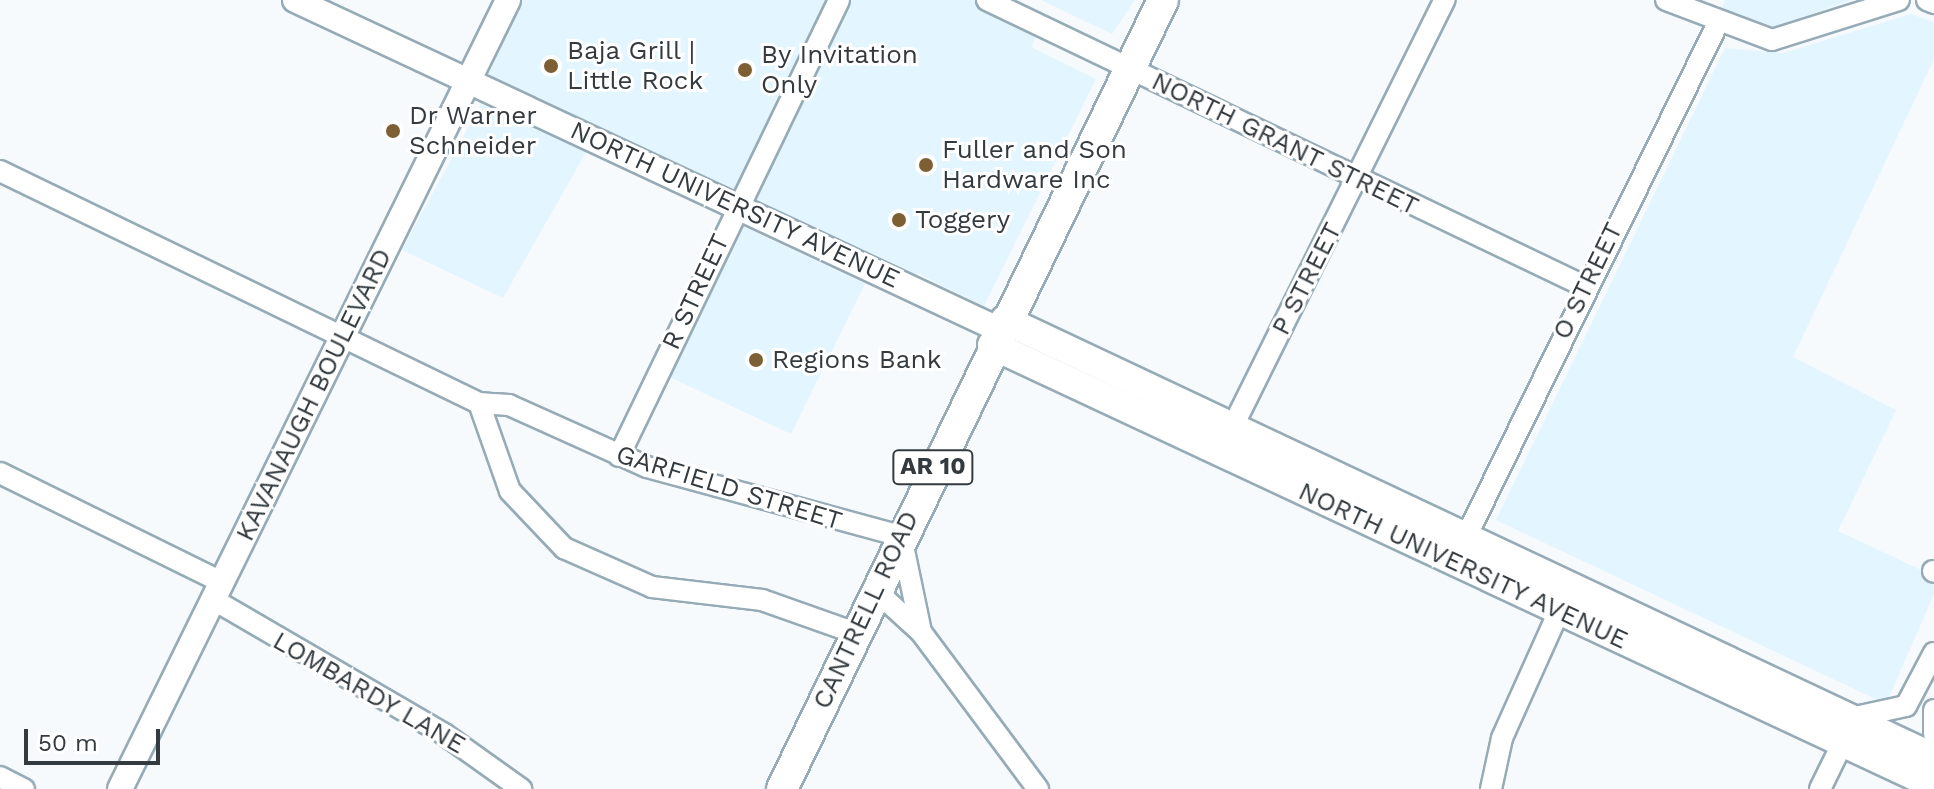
<!DOCTYPE html>
<html>
<head>
<meta charset="utf-8">
<style>
	body { margin:0 }
	#map { position:relative; width:1934px; height:789px; overflow:hidden; background:#f6fafd; font-family:"Work Sans",sans-serif }
	div>[style] { position:absolute }
	.built>* { inset:0; background:#e3f5ff }
	.roads { filter:drop-shadow(2px 0 #96abb6) drop-shadow(-2px 0 #96abb6) drop-shadow(0 2px #96abb6) drop-shadow(0 -2px #96abb6) }
	.minor>* { height:20px; margin:-10px; padding:0 10px; transform-origin:10px; border-radius:10px; background:#fff }
	.tertiary>* { height:24px; margin:-12px; padding:0 12px; transform-origin:12px; border-radius:12px; background:#fff }
	.secondary>* { height:28px; margin:-14px; padding:0 14px; transform-origin:14px; border-radius:14px; background:#fff }
	.primary>* { height:30px; margin:-15px; padding:0 15px; transform-origin:15px; border-radius:15px; background:#fff }
	.dots>* { width:22px; height:22px; translate:-50% -50%; box-sizing:border-box; border:4px solid #fff; border-radius:50% }
	span { translate:-50% -50%; white-space:nowrap; text-align:center; line-height:1.15; -webkit-text-stroke:6px #fff; paint-order:stroke }
	.shield-label span { padding:2px 6px; background:#fff; border:2px solid; border-radius:6px; -webkit-text-stroke-width:0 }
	.shield-label { font-size:24px; color:#333b40; font-weight:700 }
	.poi-label { font-size:26px; color:#333b40 }
	.left { translate:0 -50%; text-align:left }
	.street-label { font-size:26px; color:#333b40 }
	.scale { position:absolute; left:24px; top:729px; width:136px; height:36px; box-sizing:border-box; border:4px solid #333b40; border-top:0; padding-left:10px; font-size:24px; line-height:28px; white-space:nowrap; color:#333b40; -webkit-text-stroke:6px #fff; paint-order:stroke }
</style>
</head>
<body>
<div id="map">
	<div class="built">
		<div style="clip-path:polygon(508px 0,987px 0,1041px 26px,1031px 47px,1096px 79px,984px 306px,917px 273px,909px 287px,469px 81px)"></div>
		<div style="clip-path:polygon(1041px 0,1135px 0,1112px 34px)"></div>
		<div style="clip-path:polygon(1725px 0,1852px 0,1765px 30px,1719px 14px)"></div>
		<div style="clip-path:polygon(1911px 14px,1934px 22px,1934px 59px,1793px 357px,1896px 410px,1838px 531px,1934px 576px,1934px 594px,1886px 704px,1496px 520px,1725px 48px,1783px 53px)"></div>
		<div style="clip-path:polygon(481px 104px,588px 149px,503px 298px,402px 250px)"></div>
		<div style="clip-path:polygon(742px 226px,865px 284px,791px 434px,667px 376px)"></div>
	</div>
	<div class="roads">
		<div class="minor">
			<div style="left:987px;top:0;width:662px;rotate:25.6deg"></div>
			<div style="left:1666px;top:0;width:113px;rotate:20.7deg"></div>
			<div style="left:1772px;top:40px;width:133px;rotate:-17.5deg"></div>
			<div style="left:1927px;top:0;width:8px;rotate:23deg"></div>
			<div style="left:0;top:171px;width:532px;rotate:25.84deg"></div>
			<div style="left:479px;top:403px;width:30px;rotate:4deg"></div>
			<div style="left:509px;top:405px;width:151px;rotate:24.2deg"></div>
			<div style="left:647px;top:467px;width:263px;rotate:15.2deg"></div>
			<div style="left:901px;top:536px;width:98px;rotate:78.2deg"></div>
			<div style="left:479px;top:403px;width:93px;rotate:70.6deg"></div>
			<div style="left:510px;top:491px;width:79px;rotate:46.5deg"></div>
			<div style="left:564px;top:548px;width:96px;rotate:23.9deg"></div>
			<div style="left:652px;top:587px;width:111px;rotate:6.7deg"></div>
			<div style="left:762px;top:600px;width:99px;rotate:19.5deg"></div>
			<div style="left:1232px;top:428px;width:478px;rotate:-63.6deg"></div>
			<div style="left:619px;top:456px;width:506px;rotate:-64.24deg"></div>
			<div style="left:0;top:473px;width:247px;rotate:26.2deg"></div>
			<div style="left:1465px;top:539px;width:572px;rotate:-63.88deg"></div>
			<div style="left:1933px;top:571px;width:1px;rotate:45deg"></div>
			<div style="left:875px;top:590px;width:62px;rotate:42.4deg"></div>
			<div style="left:921px;top:632px;width:196px;rotate:53.3deg"></div>
			<div style="left:214px;top:600px;width:266px;rotate:30.2deg"></div>
			<div style="left:444px;top:734px;width:95px;rotate:35.5deg"></div>
			<div style="left:1934px;top:710px;width:24px;rotate:90deg"></div>
			<div style="left:1855px;top:717px;width:52px;rotate:-12.2deg"></div>
			<div style="left:1906px;top:706px;width:60px;rotate:-62.2deg"></div>
			<div style="left:0;top:777px;width:27px;rotate:27deg"></div>
			<div style="left:1491px;top:789px;width:52px;rotate:-77.8deg"></div>
			<div style="left:1502px;top:738px;width:151px;rotate:-65.8deg"></div>
			<div style="left:1820px;top:789px;width:52px;rotate:-63.9deg"></div>
		</div>
		<div class="tertiary">
			<div style="left:295px;top:0;width:778px;rotate:25.08deg"></div>
			<div style="left:120px;top:789px;width:879px;rotate:-63.81deg"></div>
		</div>
		<div class="secondary">
			<div style="left:1005px;top:320px;width:1027px;rotate:25.24deg"></div>
			<div style="left:992px;top:345px;width:1040px;rotate:25.04deg"></div>
		</div>
		<div class="primary">
			<div style="left:782px;top:789px;width:876px;rotate:-64.22deg"></div>
		</div>
	</div>
	<div class="dots">
		<div style="left:551px;top:66px;background:#7d5f33"></div>
		<div style="left:745px;top:70px;background:#7d5f33"></div>
		<div style="left:393px;top:131px;background:#7d5f33"></div>
		<div style="left:926px;top:165px;background:#7d5f33"></div>
		<div style="left:899px;top:220px;background:#7d5f33"></div>
		<div style="left:756px;top:360px;background:#7d5f33"></div>
	</div>
	<div class="shield-label">
		<span style="left:933px;top:467px">AR 10</span>
	</div>
	<div class="poi-label">
		<span class="left" style="left:567px;top:66px">Baja Grill |<br>Little Rock</span>
		<span class="left" style="left:761px;top:70px">By Invitation<br>Only</span>
		<span class="left" style="left:409px;top:131px">Dr Warner<br>Schneider</span>
		<span class="left" style="left:942px;top:165px">Fuller and Son<br>Hardware Inc</span>
		<span class="left" style="left:915px;top:220px">Toggery</span>
		<span class="left" style="left:772px;top:360px">Regions Bank</span>
	</div>
	<div class="street-label">
		<span style="left:1285px;top:144px;rotate:26deg">NORTH GRANT STREET</span>
		<span style="left:735px;top:205px;rotate:25deg">NORTH UNIVERSITY AVENUE</span>
		<span style="left:1307px;top:279px;rotate:-63deg">P STREET</span>
		<span style="left:1588px;top:281px;rotate:-64deg">O STREET</span>
		<span style="left:696px;top:292px;rotate:-65deg">R STREET</span>
		<span style="left:314px;top:395px;rotate:-64deg">KAVANAUGH BOULEVARD</span>
		<span style="left:729px;top:488px;rotate:17deg">GARFIELD STREET</span>
		<span style="left:1463px;top:566px;rotate:25deg">NORTH UNIVERSITY AVENUE</span>
		<span style="left:866px;top:610px;rotate:-65deg">CANTRELL ROAD</span>
		<span style="left:369px;top:693px;rotate:30deg">LOMBARDY LANE</span>
	</div>
	<div class="scale">50 m</div>
</div>
</body>
</html>
